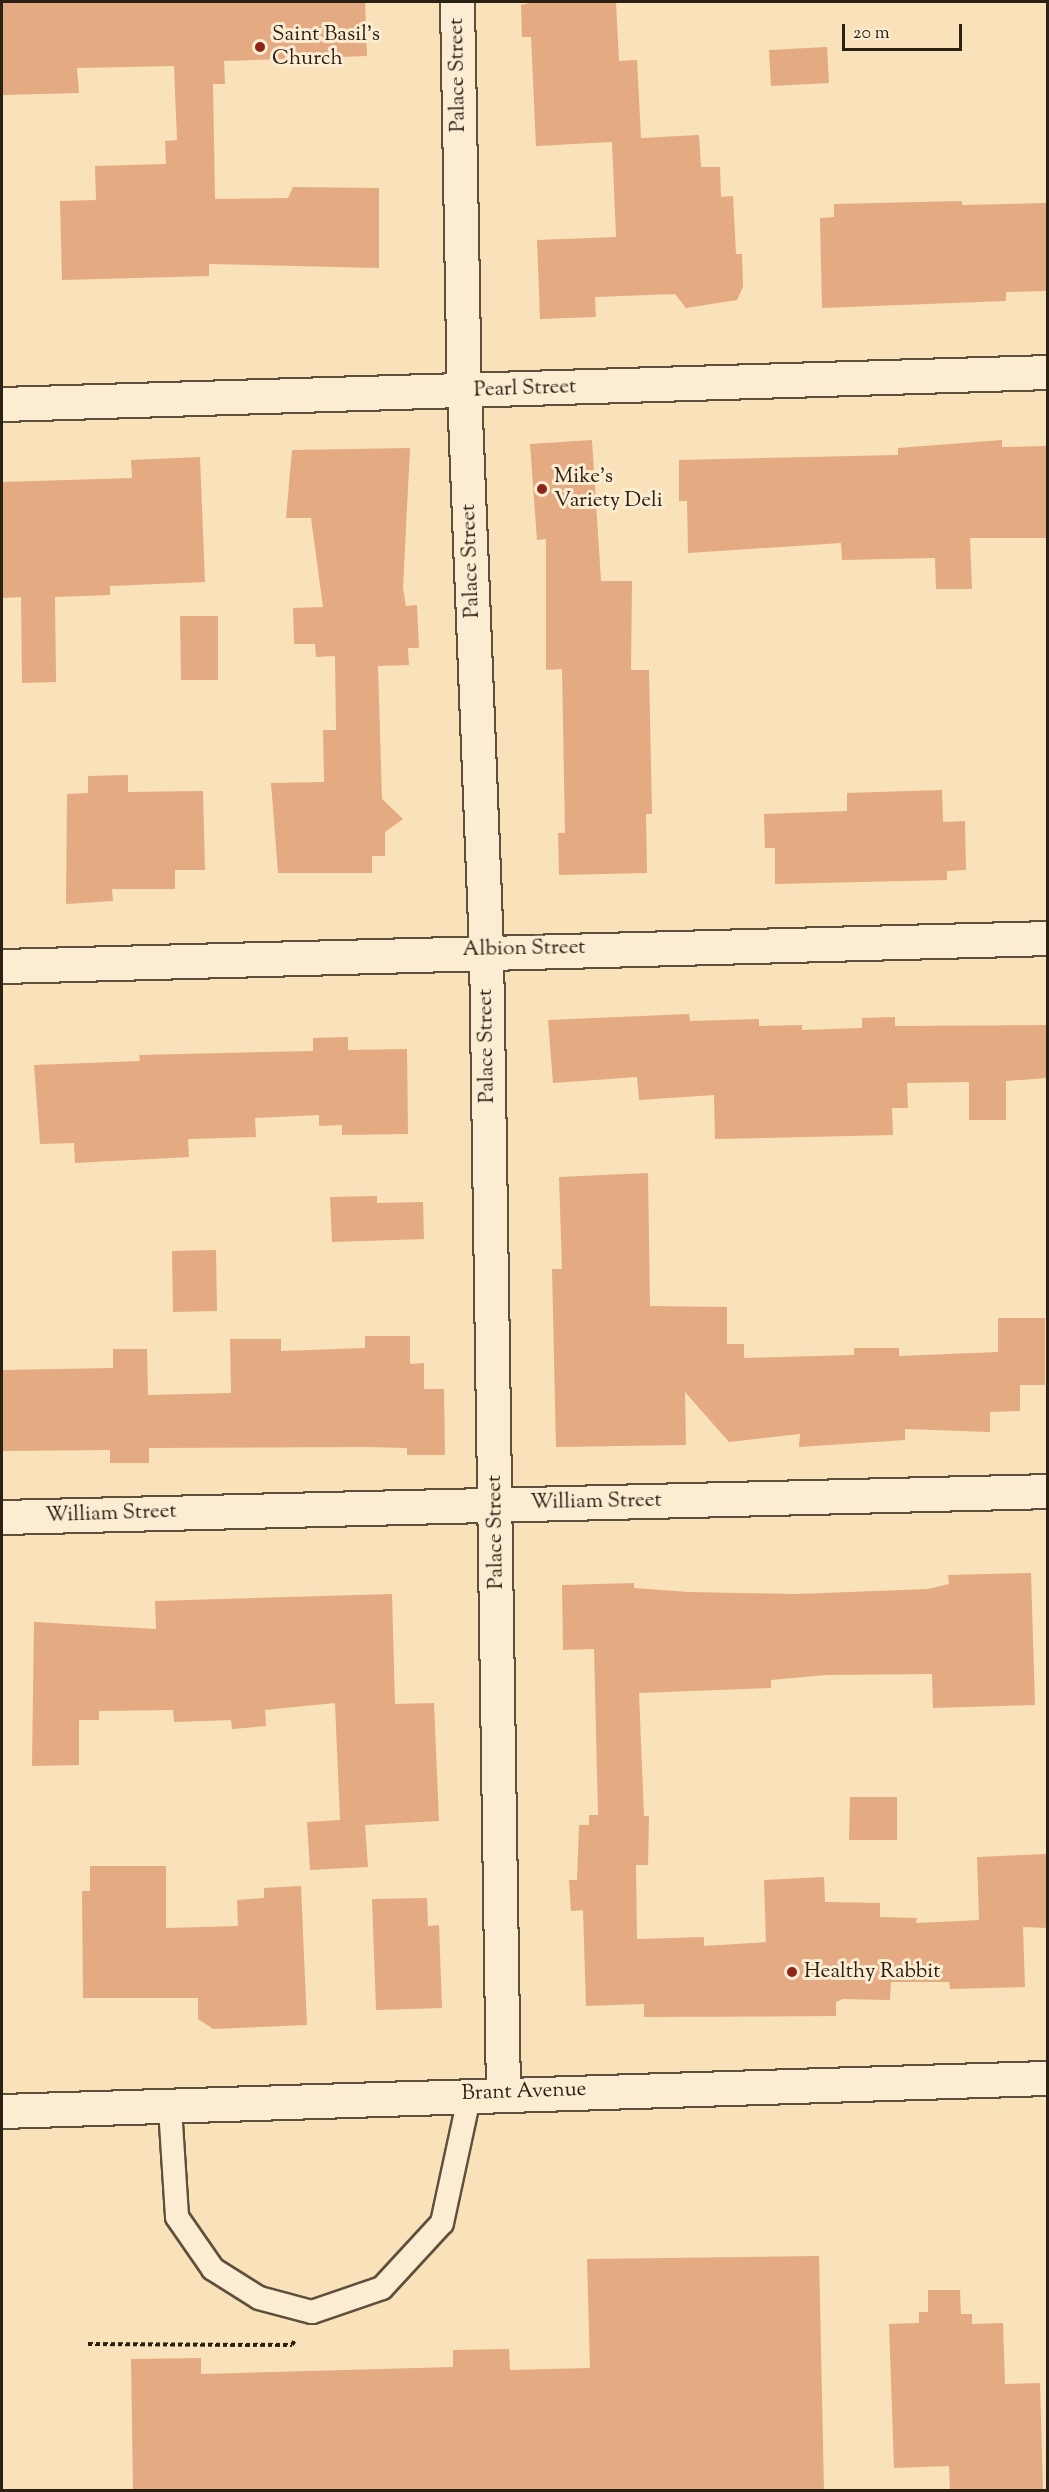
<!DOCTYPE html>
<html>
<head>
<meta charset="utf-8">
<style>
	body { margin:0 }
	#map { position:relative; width:1049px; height:2492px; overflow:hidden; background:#f9e1b9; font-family:"Sorts Mill Goudy",serif }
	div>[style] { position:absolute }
	.building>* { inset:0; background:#e4aa81 }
	.path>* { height:4px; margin-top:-2px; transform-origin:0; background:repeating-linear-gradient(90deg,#2a2014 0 4.5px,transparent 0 7.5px) }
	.roads { filter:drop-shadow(2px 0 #5e503d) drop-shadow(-2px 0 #5e503d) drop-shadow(0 2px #5e503d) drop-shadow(0 -2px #5e503d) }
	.service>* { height:22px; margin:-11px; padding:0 11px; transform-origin:11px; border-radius:11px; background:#fbecd2 }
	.minor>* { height:33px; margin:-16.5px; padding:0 16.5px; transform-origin:16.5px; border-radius:16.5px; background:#fbecd2 }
	.secondary>* { height:33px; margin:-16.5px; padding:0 16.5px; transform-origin:16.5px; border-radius:16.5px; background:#fbecd2 }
	.dots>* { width:16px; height:16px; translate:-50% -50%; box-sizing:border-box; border:3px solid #fbecd2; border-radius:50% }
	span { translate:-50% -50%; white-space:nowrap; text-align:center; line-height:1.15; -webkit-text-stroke:6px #fbecd2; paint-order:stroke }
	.poi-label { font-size:21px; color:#2a2014 }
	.left { translate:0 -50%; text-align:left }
	.street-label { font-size:21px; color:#2a2014 }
	.frame { position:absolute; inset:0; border:3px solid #2a2014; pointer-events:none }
	.scale { position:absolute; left:842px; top:24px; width:120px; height:27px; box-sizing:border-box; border:3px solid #2a2014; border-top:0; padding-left:8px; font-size:18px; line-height:21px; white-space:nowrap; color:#2a2014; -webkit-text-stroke:4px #fbecd2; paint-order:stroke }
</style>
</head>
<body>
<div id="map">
	<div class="building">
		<div style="clip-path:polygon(2px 2px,365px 2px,367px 56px,224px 61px,225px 84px,213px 84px,215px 199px,288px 198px,293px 187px,379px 188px,379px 268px,209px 264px,209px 276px,62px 280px,60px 201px,96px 200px,95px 166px,166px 164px,165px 141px,177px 140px,174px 66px,77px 68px,79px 93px,2px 95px)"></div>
		<div style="clip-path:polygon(534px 2px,616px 2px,619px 61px,637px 60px,641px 138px,699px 135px,701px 167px,720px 167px,721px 197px,733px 196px,736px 254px,742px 254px,743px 287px,737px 300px,686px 308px,675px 294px,595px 297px,596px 317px,540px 319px,537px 240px,616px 237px,612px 142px,536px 146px,531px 37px,522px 37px,521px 5px)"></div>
		<div style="clip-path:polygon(827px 47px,829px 83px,771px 86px,769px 50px)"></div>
		<div style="clip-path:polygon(962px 201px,962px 205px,1047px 203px,1047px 291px,1006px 292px,1006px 301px,822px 308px,820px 218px,834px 217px,834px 204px)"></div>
		<div style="clip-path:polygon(592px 440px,601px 581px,632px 581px,631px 670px,649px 670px,652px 814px,646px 814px,647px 873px,559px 875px,558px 833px,565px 833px,562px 669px,546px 670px,546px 539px,537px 540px,530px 444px)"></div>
		<div style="clip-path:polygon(1002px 440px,1002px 447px,1047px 446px,1047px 538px,970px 538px,972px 589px,936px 589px,935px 558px,842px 560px,841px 543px,688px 553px,687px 501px,679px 501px,679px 460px,898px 455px,898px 448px)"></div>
		<div style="clip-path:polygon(410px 448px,403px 588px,406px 606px,417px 605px,419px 648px,408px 648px,409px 665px,378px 666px,382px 799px,403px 819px,385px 832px,385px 856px,372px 856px,372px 873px,278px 873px,271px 783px,324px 782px,323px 730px,336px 730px,335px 656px,316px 657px,315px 644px,294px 644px,293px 608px,323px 607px,311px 518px,286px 518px,292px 450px)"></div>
		<div style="clip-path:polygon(200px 457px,205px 582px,110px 586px,110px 595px,55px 597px,56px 682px,22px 683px,21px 597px,2px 598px,2px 482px,132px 478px,131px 460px)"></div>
		<div style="clip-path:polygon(180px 616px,218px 616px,218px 680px,181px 680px)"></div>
		<div style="clip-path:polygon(128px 775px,128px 792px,203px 791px,205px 870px,175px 870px,175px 889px,112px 889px,113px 901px,66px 904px,67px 794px,88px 793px,88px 776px)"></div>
		<div style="clip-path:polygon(942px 790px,943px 822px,965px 821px,966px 870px,947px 871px,947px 880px,775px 884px,775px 848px,765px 848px,764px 814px,847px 811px,847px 793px)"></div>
		<div style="clip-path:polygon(689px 1014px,690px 1021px,759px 1019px,759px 1026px,802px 1025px,802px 1030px,862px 1028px,862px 1018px,895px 1017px,895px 1026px,1047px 1025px,1047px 1078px,1006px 1081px,1006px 1120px,969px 1120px,969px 1082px,907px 1083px,908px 1108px,892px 1108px,893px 1135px,715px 1139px,714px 1095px,639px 1100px,637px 1077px,553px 1083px,548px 1020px)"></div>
		<div style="clip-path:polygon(348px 1037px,348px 1050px,407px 1049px,408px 1134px,342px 1135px,342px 1125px,319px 1126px,319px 1115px,255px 1118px,256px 1137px,188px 1139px,189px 1157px,75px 1163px,74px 1143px,40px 1144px,34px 1065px,140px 1061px,139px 1055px,313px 1051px,313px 1038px)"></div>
		<div style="clip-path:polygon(648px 1173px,650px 1306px,727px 1307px,727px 1344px,744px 1344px,744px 1358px,854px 1355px,854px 1348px,899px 1348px,899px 1356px,998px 1352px,998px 1318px,1045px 1318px,1045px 1385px,1020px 1385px,1020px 1411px,990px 1412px,990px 1432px,905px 1429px,905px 1440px,799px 1447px,800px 1434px,729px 1442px,685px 1392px,686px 1445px,556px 1447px,552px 1269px,562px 1269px,559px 1177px)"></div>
		<div style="clip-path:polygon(377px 1196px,377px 1203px,423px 1202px,424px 1239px,332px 1242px,330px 1197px)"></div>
		<div style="clip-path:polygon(216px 1250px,217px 1311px,173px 1312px,172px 1251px)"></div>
		<div style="clip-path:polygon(365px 1336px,410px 1336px,410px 1364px,424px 1363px,424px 1389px,444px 1389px,445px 1455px,407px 1455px,407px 1448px,367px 1447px,149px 1448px,149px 1463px,110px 1463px,110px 1450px,2px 1451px,2px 1370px,113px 1368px,113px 1349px,147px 1349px,148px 1395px,231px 1393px,230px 1339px,281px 1339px,281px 1351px,365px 1348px)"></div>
		<div style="clip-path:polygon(1031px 1573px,1035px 1705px,933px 1708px,932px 1674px,826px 1675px,771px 1680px,771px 1688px,639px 1693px,644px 1816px,649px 1816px,648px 1865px,636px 1865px,637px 1939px,704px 1937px,704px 1946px,766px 1942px,764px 1880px,824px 1877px,825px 1902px,880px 1903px,880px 1917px,917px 1918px,916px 1923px,979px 1920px,977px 1857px,1047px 1854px,1047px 1928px,1023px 1927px,1025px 1987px,950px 1989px,949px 1982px,891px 1982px,890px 2000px,843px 1999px,836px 2002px,836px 2016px,644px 2017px,644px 2004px,586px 2006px,583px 1910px,571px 1911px,569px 1880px,577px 1880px,579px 1825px,589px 1825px,589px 1815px,598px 1815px,594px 1649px,563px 1650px,562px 1585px,634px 1583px,634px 1588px,688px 1592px,797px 1594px,928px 1589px,949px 1584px,948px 1575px)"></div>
		<div style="clip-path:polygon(392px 1594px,395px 1704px,434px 1703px,439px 1821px,365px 1825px,368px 1867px,310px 1870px,307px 1822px,340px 1820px,335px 1703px,265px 1710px,266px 1726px,232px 1729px,231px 1720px,174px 1722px,173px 1710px,99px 1711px,99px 1720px,79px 1720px,79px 1765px,32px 1766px,34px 1622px,156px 1629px,155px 1601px)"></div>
		<div style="clip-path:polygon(850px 1797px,897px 1797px,897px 1840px,849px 1840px)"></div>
		<div style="clip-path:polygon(90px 1866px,166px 1866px,166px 1928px,238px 1926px,237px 1900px,264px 1898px,264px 1888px,301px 1886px,307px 2025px,213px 2029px,198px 2019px,198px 1998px,83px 1998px,82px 1891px,90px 1891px)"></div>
		<div style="clip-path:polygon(427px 1898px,428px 1926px,439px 1925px,442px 2008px,376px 2010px,372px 1899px)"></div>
		<div style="clip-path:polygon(819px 2256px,824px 2490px,133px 2490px,131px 2359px,201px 2358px,201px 2374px,453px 2367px,453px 2350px,509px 2349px,510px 2370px,590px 2368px,587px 2259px)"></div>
		<div style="clip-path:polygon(928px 2290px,960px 2290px,961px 2314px,972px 2314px,972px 2324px,1003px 2323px,1005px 2384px,1040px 2383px,1043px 2490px,950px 2490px,949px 2466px,894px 2468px,889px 2324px,919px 2323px,919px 2312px,928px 2312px)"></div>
	</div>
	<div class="path">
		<div style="left:88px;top:2344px;width:204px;rotate:0.3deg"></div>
		<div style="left:292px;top:2345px;width:6px;rotate:-59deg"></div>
	</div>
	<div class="roads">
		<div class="service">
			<div style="left:170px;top:2108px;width:109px;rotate:86.3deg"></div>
			<div style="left:177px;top:2217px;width:63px;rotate:55.3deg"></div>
			<div style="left:213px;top:2269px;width:54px;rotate:32.2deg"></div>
			<div style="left:259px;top:2298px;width:55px;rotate:14.8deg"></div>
			<div style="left:312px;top:2312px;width:74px;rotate:-18.9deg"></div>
			<div style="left:382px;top:2288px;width:88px;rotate:-47.3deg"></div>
			<div style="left:442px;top:2223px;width:133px;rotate:-77.8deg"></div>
		</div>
		<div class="minor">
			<div style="left:457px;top:2px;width:389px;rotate:89deg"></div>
			<div style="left:464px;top:391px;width:558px;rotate:87.74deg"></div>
			<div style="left:486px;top:949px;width:1143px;rotate:89.15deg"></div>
			<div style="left:2px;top:404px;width:1046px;rotate:-1.75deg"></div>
			<div style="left:2px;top:966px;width:1046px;rotate:-1.53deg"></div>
			<div style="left:2px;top:1517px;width:1046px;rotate:-1.42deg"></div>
		</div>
		<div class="secondary">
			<div style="left:2px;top:2111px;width:1047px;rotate:-1.81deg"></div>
		</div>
	</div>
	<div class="dots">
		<div style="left:260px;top:47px;background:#8f2418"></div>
		<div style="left:542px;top:489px;background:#8f2418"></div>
		<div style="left:792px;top:1972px;background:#8f2418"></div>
	</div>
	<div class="poi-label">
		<span class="left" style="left:272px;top:47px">Saint Basil's<br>Church</span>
		<span class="left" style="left:554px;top:489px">Mike's<br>Variety Deli</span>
		<span class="left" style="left:804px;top:1972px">Healthy Rabbit</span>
	</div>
	<div class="street-label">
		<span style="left:458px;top:75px;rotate:-91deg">Palace Street</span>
		<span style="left:525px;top:389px;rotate:-2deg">Pearl Street</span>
		<span style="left:471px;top:561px;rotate:-92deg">Palace Street</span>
		<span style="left:524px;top:949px;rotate:-1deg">Albion Street</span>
		<span style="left:487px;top:1046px;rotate:-91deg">Palace Street</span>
		<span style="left:596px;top:1502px;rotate:-1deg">William Street</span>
		<span style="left:111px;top:1514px;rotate:-2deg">William Street</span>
		<span style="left:496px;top:1532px;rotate:-91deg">Palace Street</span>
		<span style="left:524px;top:2092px;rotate:-2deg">Brant Avenue</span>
	</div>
	<div class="frame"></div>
	<div class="scale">20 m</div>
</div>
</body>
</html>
